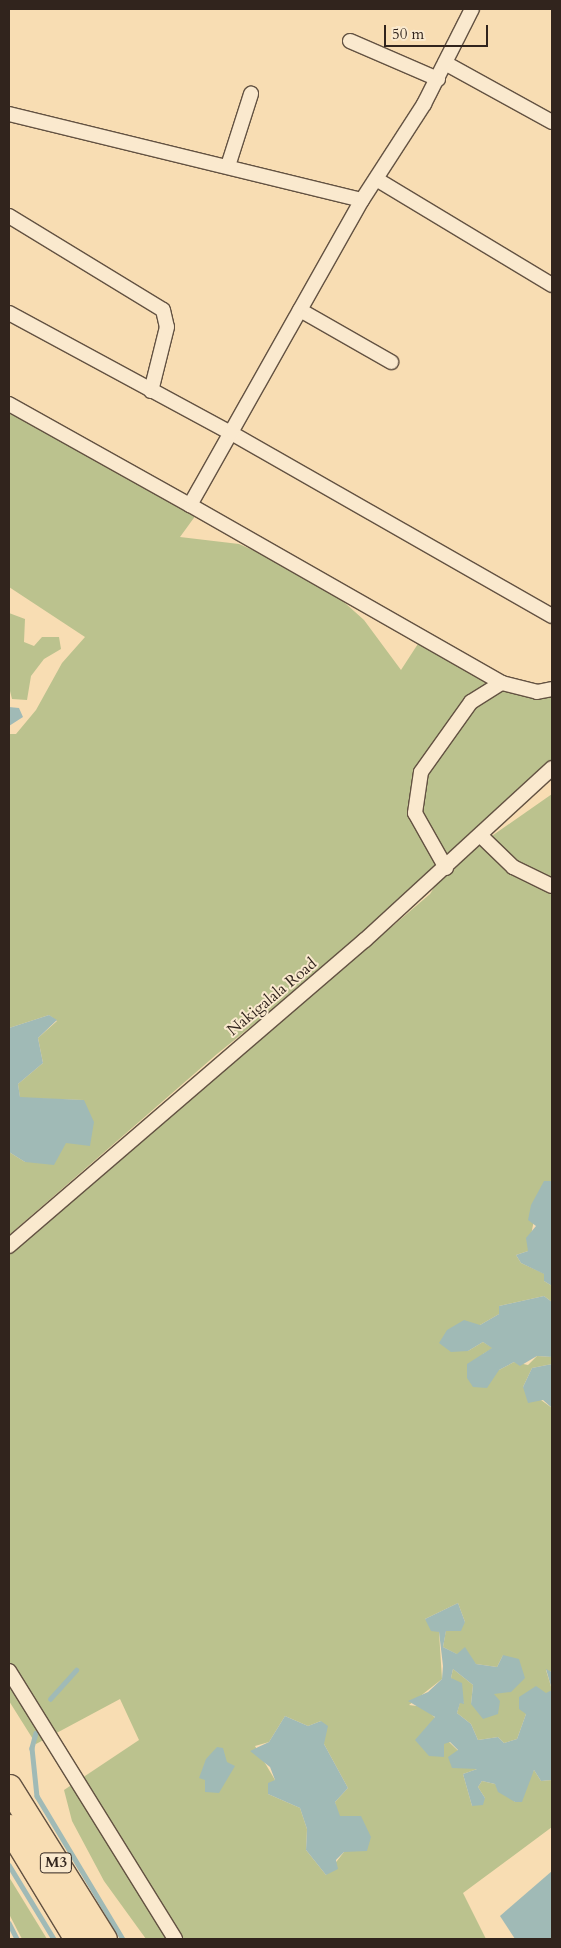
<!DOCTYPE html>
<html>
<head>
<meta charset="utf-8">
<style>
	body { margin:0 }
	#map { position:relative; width:561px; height:1948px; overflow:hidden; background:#f8ddb3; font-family:Cardo,serif }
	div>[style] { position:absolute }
	.green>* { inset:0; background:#bbc28e }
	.water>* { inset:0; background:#a0bab6 }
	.stream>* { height:4.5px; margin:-2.25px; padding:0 2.25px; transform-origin:2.25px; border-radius:2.25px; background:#a0bab6 }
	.roads { filter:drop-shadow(1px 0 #635242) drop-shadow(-1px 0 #635242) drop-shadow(0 1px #635242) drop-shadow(0 -1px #635242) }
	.minor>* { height:14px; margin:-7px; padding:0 7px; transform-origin:7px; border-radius:7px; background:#fae9ce }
	.motorway>* { height:25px; margin:-12.5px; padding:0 12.5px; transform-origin:12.5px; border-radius:12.5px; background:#f8ddb3 }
	span { translate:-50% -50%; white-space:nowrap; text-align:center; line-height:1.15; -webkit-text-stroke:4px #fae9ce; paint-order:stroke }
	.shield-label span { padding:1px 4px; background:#fae9ce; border:1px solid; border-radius:4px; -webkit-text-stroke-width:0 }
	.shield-label { font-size:15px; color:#31241d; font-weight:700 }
	.street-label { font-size:16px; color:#31241d }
	.frame { position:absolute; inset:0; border:10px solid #31241d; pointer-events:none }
	.scale { position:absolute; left:384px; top:25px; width:104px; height:22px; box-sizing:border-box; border:2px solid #31241d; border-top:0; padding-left:6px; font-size:15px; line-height:18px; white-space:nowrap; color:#31241d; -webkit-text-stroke:4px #fae9ce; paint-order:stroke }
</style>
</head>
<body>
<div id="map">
	<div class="green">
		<div style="clip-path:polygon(evenodd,9px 408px,196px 515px,180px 537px,239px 544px,317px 578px,364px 620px,401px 670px,425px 633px,510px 682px,552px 686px,552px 779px,453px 863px,552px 794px,552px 1181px,538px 1199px,528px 1251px,516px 1255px,521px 1263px,545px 1274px,544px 1281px,552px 1286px,552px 1302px,544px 1296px,499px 1306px,499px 1314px,480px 1325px,468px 1351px,483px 1342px,493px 1348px,483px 1354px,499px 1370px,514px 1362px,528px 1365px,537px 1356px,552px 1357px,552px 1364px,532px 1368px,523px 1387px,552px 1408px,552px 1672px,546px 1670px,552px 1690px,526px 1714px,517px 1739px,504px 1743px,498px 1737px,478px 1740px,471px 1724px,457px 1713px,460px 1702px,464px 1703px,451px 1678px,453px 1669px,473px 1685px,471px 1704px,494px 1694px,503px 1655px,497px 1667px,476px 1664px,443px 1647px,446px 1630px,465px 1622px,458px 1603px,425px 1619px,439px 1632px,442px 1679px,409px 1705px,425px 1707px,435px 1718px,416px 1740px,449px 1742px,477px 1769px,463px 1774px,472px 1806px,485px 1798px,478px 1787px,482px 1781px,495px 1784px,515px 1802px,534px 1770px,541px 1781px,552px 1780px,552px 1827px,463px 1893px,486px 1939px,146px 1939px,104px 1881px,72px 1821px,64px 1790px,139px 1740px,120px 1699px,36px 1744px,9px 1701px,9px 1255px,430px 894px,445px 870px,217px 1054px,9px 1235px,9px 1152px,25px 1162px,84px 1100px,20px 1098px,18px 1084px,43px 1063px,38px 1038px,57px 1021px,49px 1015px,9px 1028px,9px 734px,16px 734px,36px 710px,62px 663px,85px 637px,9px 587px,9px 408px,285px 1716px,308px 1726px,321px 1721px,324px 1744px,348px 1788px,335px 1802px,344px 1852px,326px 1875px,306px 1850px,307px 1829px,300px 1808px,268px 1794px,275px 1780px,255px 1746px,269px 1742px,285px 1716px)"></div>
		<div style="clip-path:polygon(9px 613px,25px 619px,24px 642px,34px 646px,42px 637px,59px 637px,61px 649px,44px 659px,31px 676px,27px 700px,12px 699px,10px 691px)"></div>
		<div style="clip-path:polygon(9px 1877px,47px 1939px,22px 1939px,9px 1914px)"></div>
	</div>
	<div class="water">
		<div style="clip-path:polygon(9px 681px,9px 707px,19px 708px,23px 717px,9px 726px)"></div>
		<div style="clip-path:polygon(49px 1015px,57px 1020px,38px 1038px,43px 1063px,18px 1084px,20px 1097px,84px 1100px,94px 1122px,90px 1146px,66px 1143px,54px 1165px,25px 1162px,9px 1152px,9px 1028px)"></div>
		<div style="clip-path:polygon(544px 1181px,552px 1181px,552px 1286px,544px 1281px,544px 1274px,521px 1263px,516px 1255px,528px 1251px,526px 1238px,536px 1226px,528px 1220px,531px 1205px)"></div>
		<div style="clip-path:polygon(544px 1296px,552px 1302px,552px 1357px,537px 1356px,520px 1366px,514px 1362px,499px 1370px,487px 1388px,473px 1387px,467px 1378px,467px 1364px,492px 1348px,483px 1342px,468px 1351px,451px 1352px,439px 1343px,447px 1330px,464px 1320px,480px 1325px,499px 1314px,499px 1306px)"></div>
		<div style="clip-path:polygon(552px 1364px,552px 1408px,543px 1400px,528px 1403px,523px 1387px,532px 1368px)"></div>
		<div style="clip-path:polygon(458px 1603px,465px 1622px,461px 1631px,446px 1631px,443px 1647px,457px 1654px,465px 1647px,476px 1664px,497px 1667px,503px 1655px,519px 1659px,525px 1678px,511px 1692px,494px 1694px,500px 1701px,498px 1714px,483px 1719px,471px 1704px,473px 1685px,453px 1669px,451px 1678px,462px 1683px,464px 1704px,460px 1703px,457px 1713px,471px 1724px,478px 1740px,498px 1737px,504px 1743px,517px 1739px,526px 1714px,519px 1709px,519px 1697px,536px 1686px,546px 1693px,552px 1690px,546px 1669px,552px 1672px,552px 1780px,541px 1781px,534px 1770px,522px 1802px,515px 1802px,498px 1792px,495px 1784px,482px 1781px,478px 1787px,485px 1798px,483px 1805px,472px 1806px,463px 1774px,477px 1769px,452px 1768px,448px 1757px,458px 1750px,450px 1742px,444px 1744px,444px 1757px,429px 1756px,415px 1740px,435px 1717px,408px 1701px,428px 1692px,442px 1679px,443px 1666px,439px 1632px,431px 1631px,425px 1619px)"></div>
		<div style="clip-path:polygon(285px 1716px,308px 1726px,321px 1721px,328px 1726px,324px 1744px,348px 1788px,335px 1802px,340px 1816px,361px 1816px,371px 1837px,367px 1851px,344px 1852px,336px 1860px,338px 1869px,326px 1875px,306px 1850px,307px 1829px,300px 1808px,268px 1794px,268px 1783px,275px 1780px,270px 1767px,250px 1751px,269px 1742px)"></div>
		<div style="clip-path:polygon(217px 1747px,223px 1748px,227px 1762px,235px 1766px,219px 1793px,205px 1792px,205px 1780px,199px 1778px,206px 1759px)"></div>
		<div style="clip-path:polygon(552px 1871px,552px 1939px,515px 1939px,500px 1916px)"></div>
	</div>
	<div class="stream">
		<div style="left:50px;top:1699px;width:39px;rotate:-48deg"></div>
		<div style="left:36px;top:1733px;width:16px;rotate:105deg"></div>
		<div style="left:32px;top:1748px;width:48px;rotate:84.1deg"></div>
		<div style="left:37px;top:1796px;width:167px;rotate:59deg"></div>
		<div style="left:9px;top:1865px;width:87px;rotate:58.7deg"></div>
		<div style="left:9px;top:1923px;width:18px;rotate:63deg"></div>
	</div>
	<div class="roads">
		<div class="minor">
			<div style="left:350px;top:41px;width:96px;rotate:23.4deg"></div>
			<div style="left:445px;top:63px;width:122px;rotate:28.9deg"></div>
			<div style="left:9px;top:114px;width:363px;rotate:13.7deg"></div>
			<div style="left:228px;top:166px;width:76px;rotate:-72.3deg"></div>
			<div style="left:378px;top:180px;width:203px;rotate:31.1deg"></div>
			<div style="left:9px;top:216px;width:180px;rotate:31.4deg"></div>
			<div style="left:163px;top:310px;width:17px;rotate:77deg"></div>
			<div style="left:167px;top:327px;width:66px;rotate:104deg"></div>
			<div style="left:300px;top:310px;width:105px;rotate:29.7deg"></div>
			<div style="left:9px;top:313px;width:255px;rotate:28.4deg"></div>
			<div style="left:233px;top:434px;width:367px;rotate:29.7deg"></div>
			<div style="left:9px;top:404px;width:207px;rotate:29.2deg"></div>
			<div style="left:190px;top:505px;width:350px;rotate:-60.6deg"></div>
			<div style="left:362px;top:200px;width:114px;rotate:-57.1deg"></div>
			<div style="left:424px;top:104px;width:106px;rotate:-63.2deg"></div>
			<div style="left:190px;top:505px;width:359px;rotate:29.7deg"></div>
			<div style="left:502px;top:683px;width:36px;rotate:14deg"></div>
			<div style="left:537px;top:692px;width:15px;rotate:-11deg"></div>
			<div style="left:481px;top:836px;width:45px;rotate:44.1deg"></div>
			<div style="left:513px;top:867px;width:43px;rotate:26deg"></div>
			<div style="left:446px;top:868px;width:63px;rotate:-119.4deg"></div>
			<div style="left:415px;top:813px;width:41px;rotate:-81.7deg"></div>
			<div style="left:421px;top:772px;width:86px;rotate:-54.5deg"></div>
			<div style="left:471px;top:702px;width:36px;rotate:-32deg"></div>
			<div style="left:9px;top:1246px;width:469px;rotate:-40.7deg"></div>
			<div style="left:365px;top:940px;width:254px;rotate:-42.6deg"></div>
			<div style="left:9px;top:1671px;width:315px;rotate:58.2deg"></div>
		</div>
		<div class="motorway">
			<div style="left:9px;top:1787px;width:179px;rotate:58deg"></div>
			<div style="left:9px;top:1827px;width:131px;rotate:58.7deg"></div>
		</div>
	</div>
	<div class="shield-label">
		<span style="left:56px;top:1863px">M3</span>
	</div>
	<div class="street-label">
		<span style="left:272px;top:997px;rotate:-40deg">Nakigalala Road</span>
	</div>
	<div class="frame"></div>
	<div class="scale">50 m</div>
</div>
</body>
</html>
